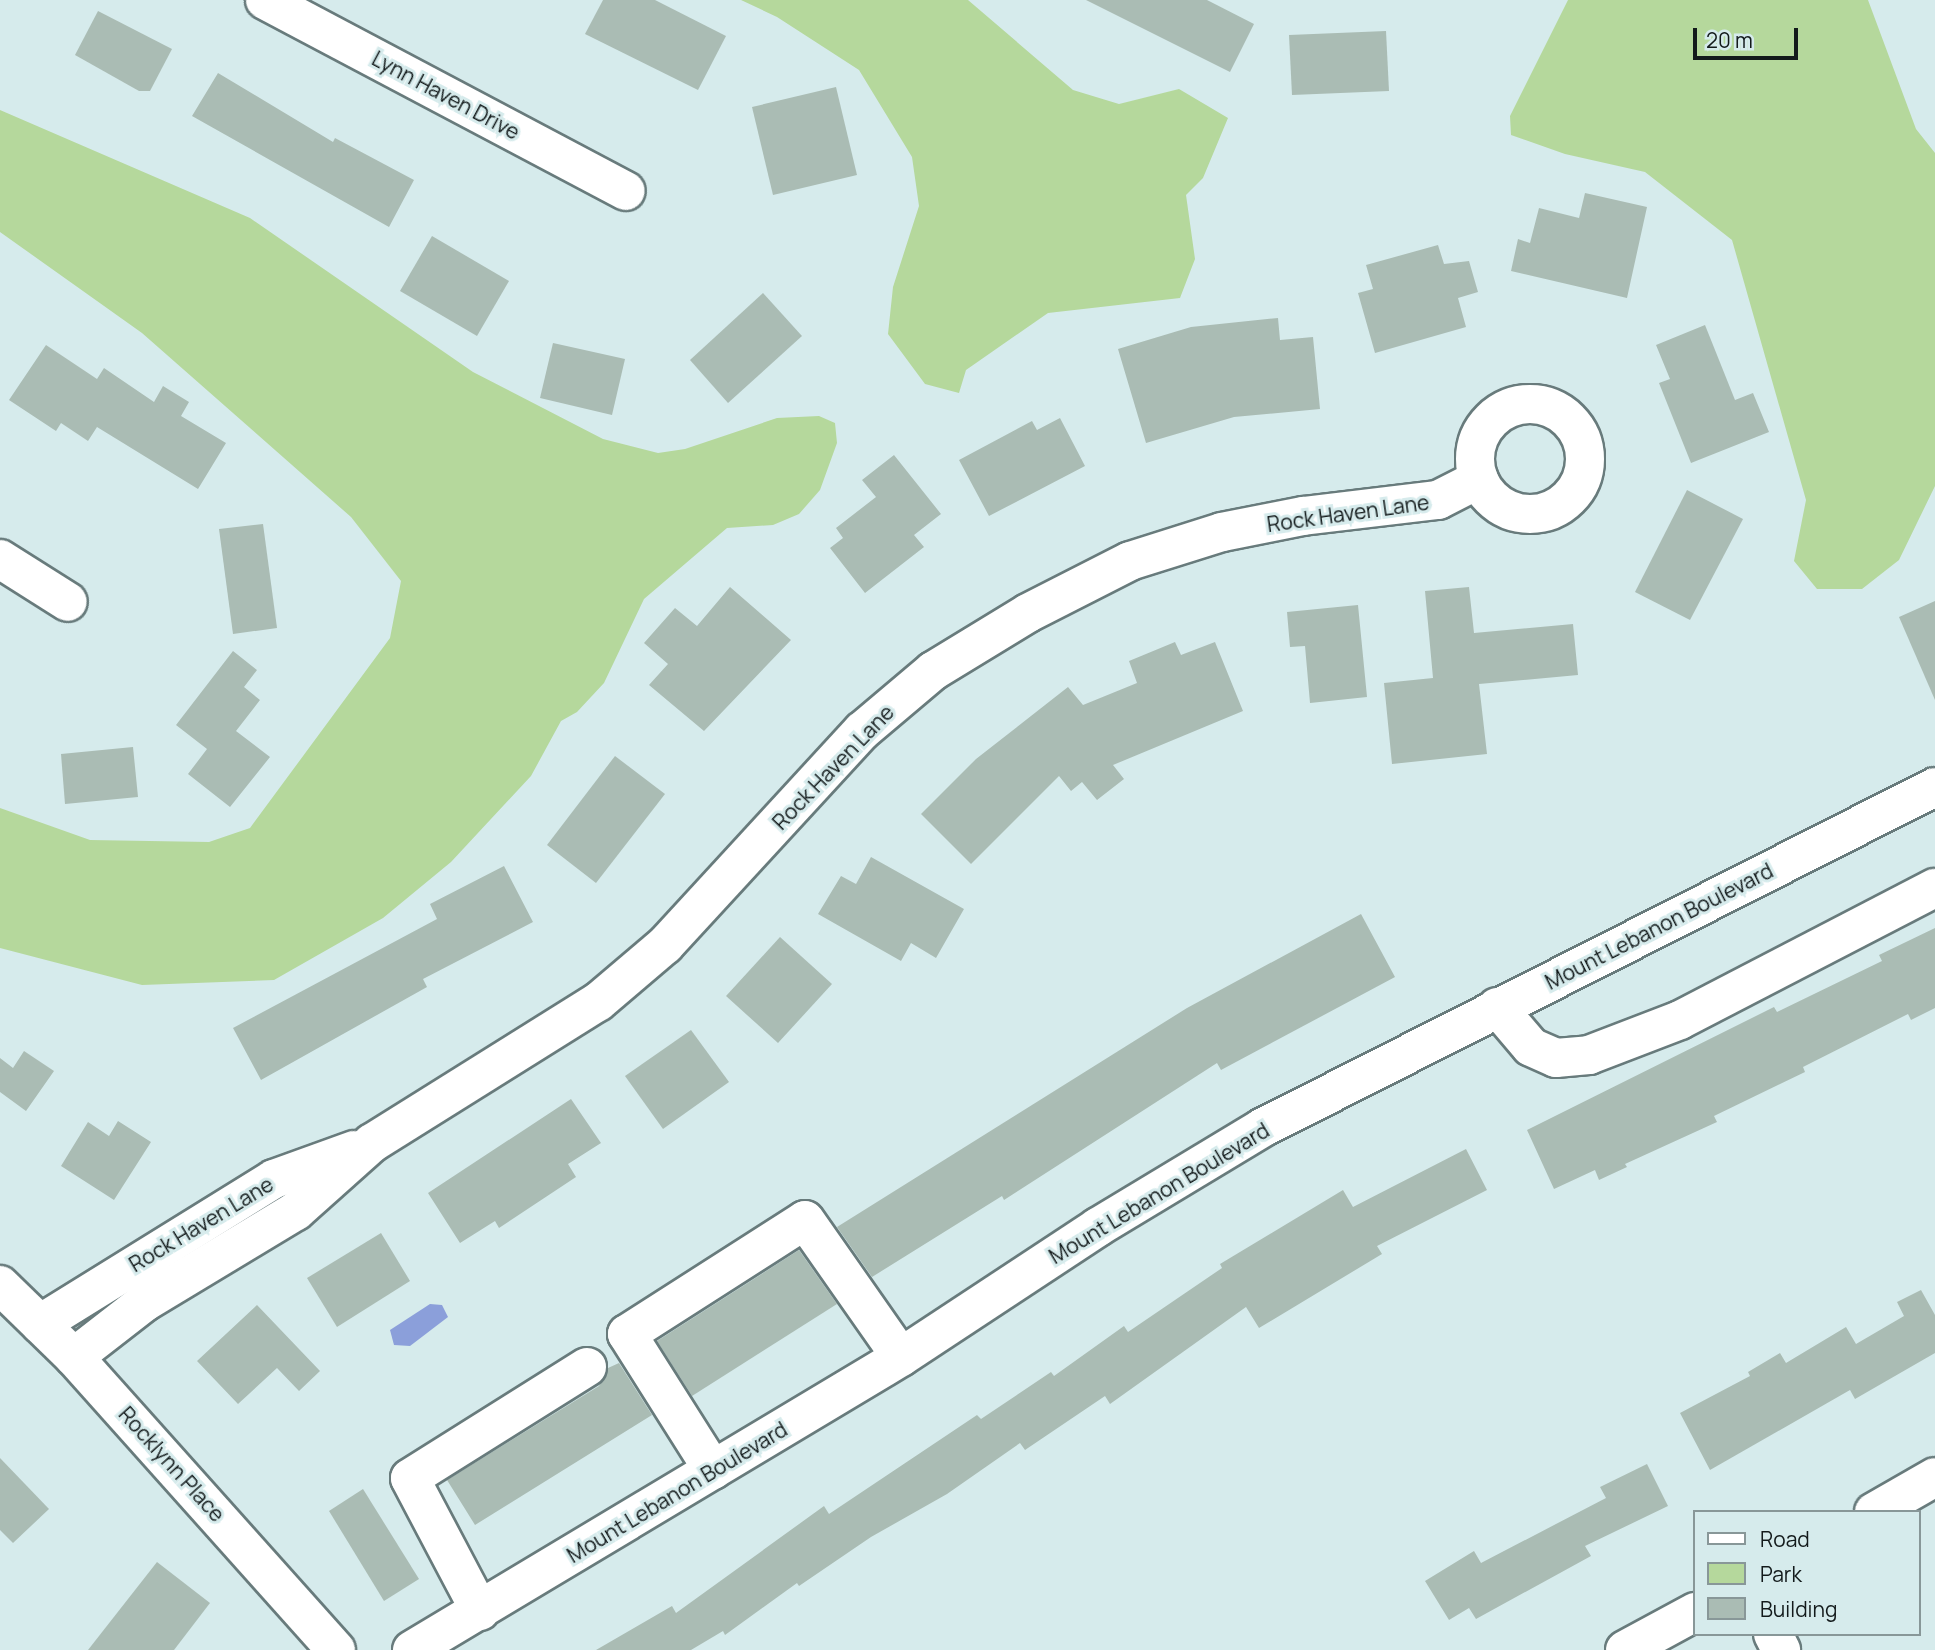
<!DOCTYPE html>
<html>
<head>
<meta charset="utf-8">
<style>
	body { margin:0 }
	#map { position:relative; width:1935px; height:1650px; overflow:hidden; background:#d6ebec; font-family:Manrope,sans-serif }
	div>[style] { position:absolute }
	.green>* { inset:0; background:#b5d89c }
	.water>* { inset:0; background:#8b9fda }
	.building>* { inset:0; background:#aabcb4 }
	.roads { filter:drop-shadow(2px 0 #687b7c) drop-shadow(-2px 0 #687b7c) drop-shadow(0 2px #687b7c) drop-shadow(0 -2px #687b7c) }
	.minor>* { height:38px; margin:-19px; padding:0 19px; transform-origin:19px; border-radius:19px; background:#fff }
	.minor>.ring { margin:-19px; padding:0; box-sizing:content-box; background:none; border:38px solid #fff; border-radius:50% }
	span { translate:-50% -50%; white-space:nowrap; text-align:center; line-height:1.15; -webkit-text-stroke:6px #d6ebec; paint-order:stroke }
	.street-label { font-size:21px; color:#131a1b }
	.legend { position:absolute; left:1693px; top:1510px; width:228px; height:126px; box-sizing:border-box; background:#d6ebec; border:2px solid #889798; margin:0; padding:9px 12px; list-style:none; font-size:21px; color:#131a1b }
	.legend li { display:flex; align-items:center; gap:14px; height:35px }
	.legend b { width:35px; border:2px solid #889798 }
	.scale { position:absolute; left:1693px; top:28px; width:105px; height:32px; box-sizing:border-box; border:4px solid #131a1b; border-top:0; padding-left:9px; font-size:21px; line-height:24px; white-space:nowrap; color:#131a1b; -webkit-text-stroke:5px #d6ebec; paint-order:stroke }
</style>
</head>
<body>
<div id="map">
	<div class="green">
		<div style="clip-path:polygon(741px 0,968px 0,1073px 90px,1119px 104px,1179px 89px,1228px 118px,1203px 178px,1186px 195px,1195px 259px,1180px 298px,1048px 313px,966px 370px,959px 393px,925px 384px,888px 334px,893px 287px,919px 206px,912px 157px,859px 70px,777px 17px)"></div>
		<div style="clip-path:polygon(1568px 0,1868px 0,1916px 129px,1935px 153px,1935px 486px,1899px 560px,1862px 589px,1817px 589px,1794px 561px,1806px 500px,1732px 240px,1645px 172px,1565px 154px,1511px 135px,1510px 116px)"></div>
		<div style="clip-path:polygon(0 110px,250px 218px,473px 372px,603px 439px,658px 453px,685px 449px,777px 418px,819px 416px,835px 423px,837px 443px,820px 490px,799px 514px,773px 525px,727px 528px,644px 599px,604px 683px,577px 712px,561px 721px,531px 776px,451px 862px,383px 918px,274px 980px,142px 985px,0 948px,0 808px,90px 840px,209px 842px,250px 828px,390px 638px,401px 581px,351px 517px,142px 333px,0 232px)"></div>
	</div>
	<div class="water">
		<div style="clip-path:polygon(430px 1304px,442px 1305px,448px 1317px,410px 1346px,394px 1345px,390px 1330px)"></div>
	</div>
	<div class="building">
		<div style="clip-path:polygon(603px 0,655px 0,726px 36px,698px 90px,585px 34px)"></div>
		<div style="clip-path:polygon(1086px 0,1207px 0,1254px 24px,1230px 72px)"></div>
		<div style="clip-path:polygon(98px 11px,172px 49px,150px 91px,139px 91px,75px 55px)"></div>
		<div style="clip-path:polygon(1386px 31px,1389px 91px,1292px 95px,1289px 35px)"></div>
		<div style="clip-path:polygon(218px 73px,333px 142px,335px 138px,414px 180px,389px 227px,192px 116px)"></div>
		<div style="clip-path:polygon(836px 87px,857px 175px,773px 195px,752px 107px)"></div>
		<div style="clip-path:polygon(1585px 193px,1647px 207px,1627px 298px,1511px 271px,1518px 239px,1530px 243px,1539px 208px,1579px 218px)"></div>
		<div style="clip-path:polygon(432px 236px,509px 281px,477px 336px,400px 291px)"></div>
		<div style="clip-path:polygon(1438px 245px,1444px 264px,1469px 261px,1478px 292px,1458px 298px,1466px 327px,1375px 353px,1358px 293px,1373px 289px,1366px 265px)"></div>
		<div style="clip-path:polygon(763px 293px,802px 336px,728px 403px,690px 360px)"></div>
		<div style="clip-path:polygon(1278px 318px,1280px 340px,1313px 337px,1320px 409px,1234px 417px,1146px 443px,1118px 349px,1191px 327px)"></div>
		<div style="clip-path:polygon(1705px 325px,1735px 400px,1753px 393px,1769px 432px,1691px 463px,1659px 383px,1670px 379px,1656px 345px)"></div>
		<div style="clip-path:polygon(553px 343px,625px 359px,612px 415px,540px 398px)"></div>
		<div style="clip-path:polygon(46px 345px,97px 379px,104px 368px,154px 402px,163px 386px,189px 402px,181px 416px,226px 443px,198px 489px,97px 427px,88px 441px,61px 423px,56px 431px,9px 400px)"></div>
		<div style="clip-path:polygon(1060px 418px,1085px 466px,989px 516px,959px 460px,1032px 421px,1037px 430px)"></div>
		<div style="clip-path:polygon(894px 455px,941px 514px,914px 535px,924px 547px,865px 593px,830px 548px,843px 538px,836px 528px,876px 497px,862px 480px)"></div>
		<div style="clip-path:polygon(1687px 490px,1743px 519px,1690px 620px,1635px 592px)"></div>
		<div style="clip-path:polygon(263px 524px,277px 628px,233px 634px,219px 529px)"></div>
		<div style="clip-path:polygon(730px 587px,791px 640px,704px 731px,649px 685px,668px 664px,644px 643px,675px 608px,697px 626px)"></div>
		<div style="clip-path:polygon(1469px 587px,1474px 633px,1573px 624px,1578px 675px,1479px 684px,1487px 754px,1392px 764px,1384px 683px,1433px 678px,1425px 591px)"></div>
		<div style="clip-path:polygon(1935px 601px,1935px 700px,1899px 617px)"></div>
		<div style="clip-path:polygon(1358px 605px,1367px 697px,1310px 703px,1305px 646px,1290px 647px,1287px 612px)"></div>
		<div style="clip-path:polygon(1175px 642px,1181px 655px,1215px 642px,1243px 711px,1113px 765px,1124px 779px,1097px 800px,1082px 782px,1071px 791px,1059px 776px,971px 864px,921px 814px,976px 759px,1068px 687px,1083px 705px,1137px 683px,1129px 661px)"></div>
		<div style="clip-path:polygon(233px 651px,257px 670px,244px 687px,260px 700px,236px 731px,270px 757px,230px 807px,188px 774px,207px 749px,176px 725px)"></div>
		<div style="clip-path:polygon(133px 747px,138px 797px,65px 804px,61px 754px)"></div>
		<div style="clip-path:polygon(615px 756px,665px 794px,596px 883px,547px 845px)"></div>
		<div style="clip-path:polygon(871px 857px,964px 909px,936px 958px,911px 943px,901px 961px,818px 914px,841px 876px,856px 884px)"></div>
		<div style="clip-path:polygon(504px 866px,533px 922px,423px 979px,427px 987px,261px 1080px,233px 1028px,437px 919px,430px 904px)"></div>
		<div style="clip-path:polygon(1361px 914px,1395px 977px,1221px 1070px,1217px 1063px,1004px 1200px,1002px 1196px,872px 1277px,837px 1227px,1187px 1008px)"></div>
		<div style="clip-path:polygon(1935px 928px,1935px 1008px,1911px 1020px,1908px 1014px,1803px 1067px,1805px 1072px,1714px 1116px,1717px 1122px,1625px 1164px,1627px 1167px,1599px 1180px,1595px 1170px,1554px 1189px,1527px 1130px,1774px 1007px,1777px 1012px,1882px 961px,1879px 955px)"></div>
		<div style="clip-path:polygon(780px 937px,832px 984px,778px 1043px,726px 996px)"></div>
		<div style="clip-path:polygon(691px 1030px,729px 1082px,663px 1129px,625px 1076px)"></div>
		<div style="clip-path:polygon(24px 1051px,54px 1071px,26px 1111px,0 1092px,0 1058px,13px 1068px)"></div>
		<div style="clip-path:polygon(571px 1099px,601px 1143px,568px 1164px,576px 1177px,499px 1228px,495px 1221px,460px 1243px,428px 1193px)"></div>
		<div style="clip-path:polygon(118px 1121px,151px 1142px,114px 1200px,61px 1166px,88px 1122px,109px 1136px)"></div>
		<div style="clip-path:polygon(1466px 1149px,1487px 1190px,1377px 1246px,1382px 1254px,1259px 1328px,1246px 1307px,1110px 1404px,1105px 1396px,1025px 1450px,1020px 1443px,947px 1494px,871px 1537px,799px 1586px,797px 1583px,725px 1635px,723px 1631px,691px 1650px,596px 1650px,672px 1606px,676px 1613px,824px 1506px,829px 1514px,977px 1415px,981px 1419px,1051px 1372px,1054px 1376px,1124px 1326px,1128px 1332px,1222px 1268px,1220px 1264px,1343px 1190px,1353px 1207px)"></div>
		<div style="clip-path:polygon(381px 1233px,410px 1281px,337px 1327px,307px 1278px)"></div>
		<div style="clip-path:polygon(799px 1250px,837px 1304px,692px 1396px,657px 1341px)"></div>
		<div style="clip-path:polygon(1921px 1290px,1935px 1315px,1935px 1353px,1855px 1399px,1850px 1390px,1710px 1470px,1680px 1413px,1750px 1376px,1748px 1372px,1780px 1353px,1786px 1363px,1846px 1327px,1856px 1344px,1904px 1316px,1897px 1302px)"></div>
		<div style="clip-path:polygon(257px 1305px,320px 1371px,299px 1391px,277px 1368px,238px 1404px,197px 1361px)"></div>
		<div style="clip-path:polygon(619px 1363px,652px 1415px,475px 1525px,447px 1480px,599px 1386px,608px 1368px)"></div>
		<div style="clip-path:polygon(0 1458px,49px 1509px,13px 1543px,0 1530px)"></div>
		<div style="clip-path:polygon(1647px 1464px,1668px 1506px,1585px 1546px,1591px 1556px,1476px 1619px,1469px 1608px,1449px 1620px,1425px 1581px,1474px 1551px,1481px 1563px,1606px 1498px,1600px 1487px)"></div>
		<div style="clip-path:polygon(363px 1489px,419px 1579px,384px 1601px,329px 1511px)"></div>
		<div style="clip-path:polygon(157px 1562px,210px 1603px,174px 1650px,88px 1650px)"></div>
	</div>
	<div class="roads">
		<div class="minor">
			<div style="left:265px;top:0;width:408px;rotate:27.9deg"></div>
			<div class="ring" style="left:1475px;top:404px;width:72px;height:72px"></div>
			<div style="left:0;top:559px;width:80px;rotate:32.3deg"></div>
			<div style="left:1497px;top:1007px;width:52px;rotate:49.6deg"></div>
			<div style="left:1531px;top:1047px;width:27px;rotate:24deg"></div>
			<div style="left:1556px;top:1058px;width:33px;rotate:-5deg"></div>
			<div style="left:1589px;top:1055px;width:97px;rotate:-21deg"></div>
			<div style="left:1680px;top:1020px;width:287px;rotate:-27.4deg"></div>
			<div style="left:0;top:1285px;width:103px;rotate:44.2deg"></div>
			<div style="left:74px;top:1357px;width:393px;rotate:48.2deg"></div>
			<div style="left:40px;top:1324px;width:275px;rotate:-31.8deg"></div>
			<div style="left:274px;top:1179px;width:85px;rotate:-19.9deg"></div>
			<div style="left:74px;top:1357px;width:90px;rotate:-37.8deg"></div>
			<div style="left:145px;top:1302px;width:176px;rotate:-31.1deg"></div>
			<div style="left:296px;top:1211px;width:102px;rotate:-41.8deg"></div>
			<div style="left:372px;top:1143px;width:266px;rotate:-32deg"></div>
			<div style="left:598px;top:1002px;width:88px;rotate:-40.4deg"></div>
			<div style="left:665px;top:945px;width:291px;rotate:-47.4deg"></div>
			<div style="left:862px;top:731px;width:93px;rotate:-40.2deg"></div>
			<div style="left:933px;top:671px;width:111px;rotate:-31.4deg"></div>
			<div style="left:1028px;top:613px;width:114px;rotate:-27deg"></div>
			<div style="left:1130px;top:561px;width:96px;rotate:-17.5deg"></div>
			<div style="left:1222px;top:532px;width:83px;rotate:-11.2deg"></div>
			<div style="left:1303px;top:516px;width:136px;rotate:-6.8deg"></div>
			<div style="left:1438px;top:500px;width:46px;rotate:-27.1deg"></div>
			<div style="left:713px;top:1470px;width:161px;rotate:-122.3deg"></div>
			<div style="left:627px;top:1334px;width:211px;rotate:-32.6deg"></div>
			<div style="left:805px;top:1220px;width:167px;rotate:55deg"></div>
			<div style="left:1874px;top:1512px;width:70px;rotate:-29.8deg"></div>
			<div style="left:480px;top:1611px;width:150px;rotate:-117.8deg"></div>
			<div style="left:410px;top:1478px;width:209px;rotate:-32.1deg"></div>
			<div style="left:1773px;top:1634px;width:18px;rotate:63deg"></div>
			<div style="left:412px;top:1650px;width:570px;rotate:-30.93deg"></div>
			<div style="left:901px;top:1357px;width:236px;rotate:-33.4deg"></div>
			<div style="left:1098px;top:1227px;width:192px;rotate:-31.1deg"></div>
			<div style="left:1262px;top:1128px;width:754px;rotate:-26.87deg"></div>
			<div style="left:1625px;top:1650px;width:80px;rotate:-28.5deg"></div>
		</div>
	</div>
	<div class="street-label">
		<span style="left:446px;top:95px;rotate:28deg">Lynn Haven Drive</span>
		<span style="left:1348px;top:513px;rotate:-8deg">Rock Haven Lane</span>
		<span style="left:833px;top:767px;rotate:-46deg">Rock Haven Lane</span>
		<span style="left:1659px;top:926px;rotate:-27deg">Mount Lebanon Boulevard</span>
		<span style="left:1159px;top:1193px;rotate:-31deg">Mount Lebanon Boulevard</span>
		<span style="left:201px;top:1224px;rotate:-31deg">Rock Haven Lane</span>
		<span style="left:172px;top:1464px;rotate:48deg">Rocklynn Place</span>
		<span style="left:677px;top:1492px;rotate:-31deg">Mount Lebanon Boulevard</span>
	</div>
	<ul class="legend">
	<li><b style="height:9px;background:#fff"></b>Road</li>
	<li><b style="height:19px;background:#b5d89c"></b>Park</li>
	<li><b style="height:19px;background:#aabcb4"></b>Building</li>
	</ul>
	<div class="scale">20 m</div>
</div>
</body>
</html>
